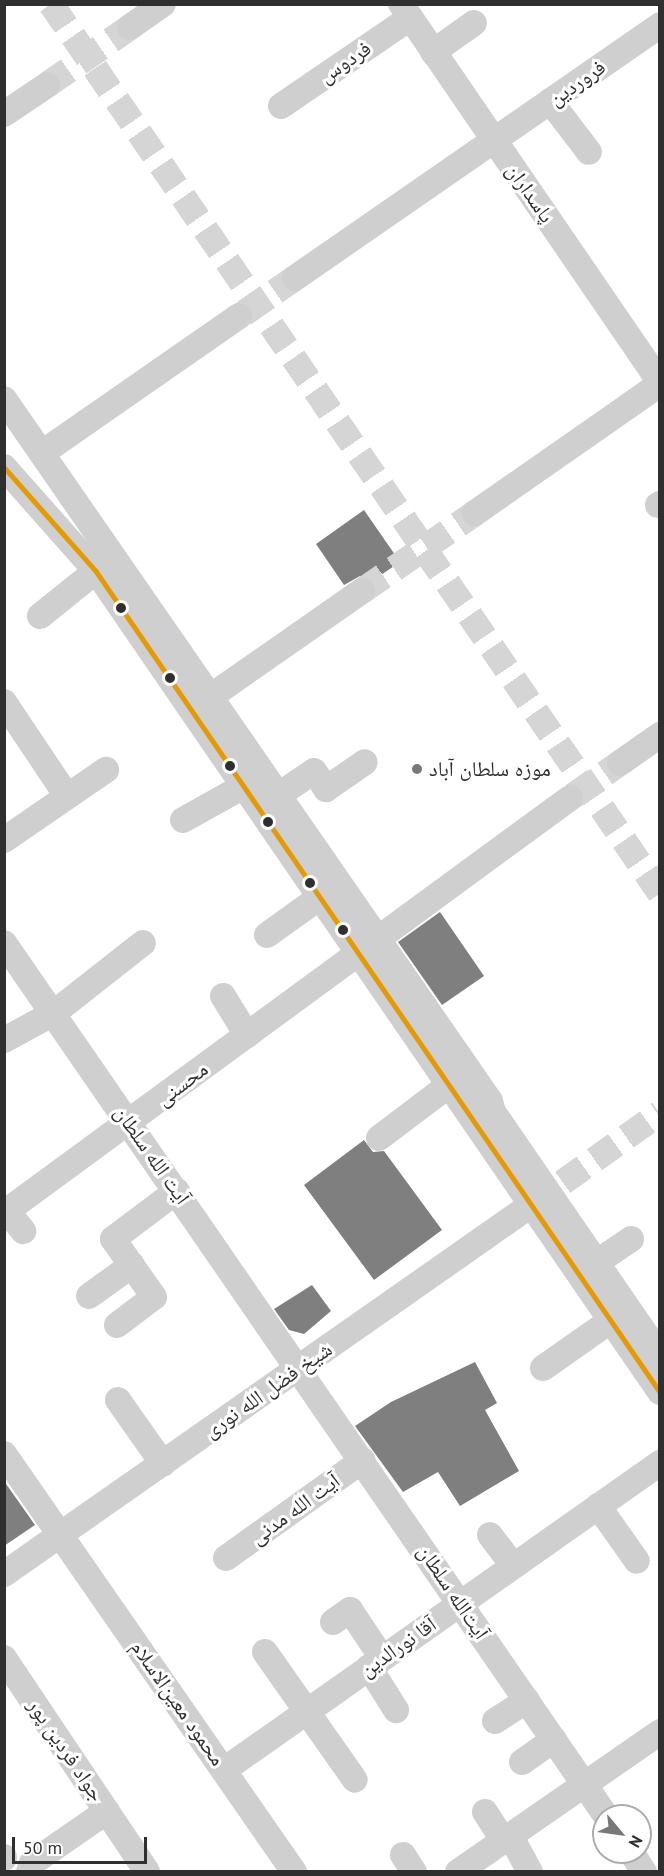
<!DOCTYPE html>
<html>
<head>
<meta charset="utf-8">
<style>
	body { margin:0 }
	#map { position:relative; width:664px; height:1876px; overflow:hidden; background:#fff; font-family:"PT Sans","Noto Naskh Arabic",sans-serif }
	div>[style] { position:absolute }
	.building>* { inset:0; background:#7f7f7f }
	.minor-tunnel>* { height:26px; margin-top:-13px; transform-origin:0; background:repeating-linear-gradient(90deg,#d5d5d5 0 26px,transparent 0 39px) }
	.minor>* { height:26px; margin:-13px; padding:0 13px; transform-origin:13px; border-radius:13px; background:#cfcfcf }
	.bus-1>* { height:4.5px; margin:-2.25px; padding:0 2.25px; transform-origin:2.25px; border-radius:2.25px; background:#e39a05 }
	.dots>* { width:16px; height:16px; translate:-50% -50%; box-sizing:border-box; border:3px solid #fff; border-radius:50% }
	span { translate:-50% -50%; white-space:nowrap; text-align:center; line-height:1.15; -webkit-text-stroke:6px #fff; paint-order:stroke }
	.street-label { font-size:21px; color:#2f2f2f }
	.poi-label { font-size:21px; color:#2f2f2f }
	.left { translate:0 -50%; text-align:left }
	.frame { position:absolute; inset:0; border:6px solid #2f2f2f; pointer-events:none }
	.north { position:absolute; left:592px; top:1804px; width:60px; height:60px; box-sizing:border-box; background:#fff; border:2px solid #acacac; border-radius:50%; rotate:119deg; font-size:16px; font-weight:700; line-height:24px; text-align:center; color:#2f2f2f }
	.north::after { content:''; display:block; margin:auto; width:21px; height:27px; background:#787878; clip-path:polygon(50% 0,100% 100%,50% 72%,0 100%) }
	.scale { position:absolute; left:12px; top:1837px; width:135px; height:27px; box-sizing:border-box; border:3px solid #2f2f2f; border-top:0; padding-left:8px; font-size:18px; line-height:21px; white-space:nowrap; color:#2f2f2f; -webkit-text-stroke:4px #fff; paint-order:stroke }
</style>
</head>
<body>
<div id="map">
	<div class="building">
		<div style="clip-path:polygon(364px 510px,400px 562px,372px 581px,360px 576px,344px 585px,316px 544px)"></div>
		<div style="clip-path:polygon(440px 912px,484px 976px,442px 1005px,398px 942px)"></div>
		<div style="clip-path:polygon(364px 1140px,373px 1152px,384px 1151px,442px 1230px,374px 1280px,304px 1185px)"></div>
		<div style="clip-path:polygon(312px 1285px,331px 1311px,304px 1334px,289px 1330px,274px 1309px)"></div>
		<div style="clip-path:polygon(475px 1362px,497px 1403px,485px 1410px,519px 1471px,460px 1506px,438px 1472px,403px 1492px,355px 1426px,391px 1402px)"></div>
		<div style="clip-path:polygon(4px 1481px,35px 1525px,4px 1546px)"></div>
	</div>
	<div class="minor-tunnel">
		<div style="left:51px;top:4px;width:1078px;rotate:55.59deg"></div>
		<div style="left:47px;top:85px;width:101px;rotate:-34.9deg"></div>
		<div style="left:243px;top:314px;width:63px;rotate:-34.7deg"></div>
		<div style="left:362px;top:591px;width:137px;rotate:-34.6deg"></div>
		<div style="left:573px;top:796px;width:57px;rotate:-35.1deg"></div>
		<div style="left:531px;top:1205px;width:158px;rotate:-35.5deg"></div>
	</div>
	<div class="minor">
		<div style="left:401px;top:4px;width:458px;rotate:55.6deg"></div>
		<div style="left:130px;top:27px;width:40px;rotate:-34.9deg"></div>
		<div style="left:433px;top:52px;width:50px;rotate:-35.3deg"></div>
		<div style="left:550px;top:101px;width:64px;rotate:52.6deg"></div>
		<div style="left:281px;top:106px;width:156px;rotate:-34.3deg"></div>
		<div style="left:4px;top:114px;width:52px;rotate:-34deg"></div>
		<div style="left:295px;top:278px;width:444px;rotate:-34.7deg"></div>
		<div style="left:4px;top:399px;width:854px;rotate:55.3deg"></div>
		<div style="left:490px;top:1101px;width:11px;rotate:75deg"></div>
		<div style="left:493px;top:1112px;width:295px;rotate:55.5deg"></div>
		<div style="left:42px;top:453px;width:240px;rotate:-34.8deg"></div>
		<div style="left:4px;top:467px;width:139px;rotate:48.5deg"></div>
		<div style="left:96px;top:571px;width:996px;rotate:55.51deg"></div>
		<div style="left:658px;top:505px;width:2px;rotate:-27deg"></div>
		<div style="left:475px;top:513px;width:226px;rotate:-34.9deg"></div>
		<div style="left:40px;top:616px;width:72px;rotate:-38.8deg"></div>
		<div style="left:4px;top:702px;width:113px;rotate:56.2deg"></div>
		<div style="left:197px;top:706px;width:201px;rotate:-34.9deg"></div>
		<div style="left:620px;top:763px;width:49px;rotate:-35deg"></div>
		<div style="left:264px;top:805px;width:60px;rotate:-34.2deg"></div>
		<div style="left:314px;top:771px;width:22px;rotate:56deg"></div>
		<div style="left:326px;top:789px;width:47px;rotate:-34.7deg"></div>
		<div style="left:183px;top:820px;width:70px;rotate:-29.1deg"></div>
		<div style="left:4px;top:840px;width:124px;rotate:-34.5deg"></div>
		<div style="left:267px;top:935px;width:65px;rotate:-35.6deg"></div>
		<div style="left:4px;top:943px;width:1060px;rotate:55.41deg"></div>
		<div style="left:223px;top:996px;width:46px;rotate:58.4deg"></div>
		<div style="left:4px;top:1040px;width:57px;rotate:-28.4deg"></div>
		<div style="left:54px;top:1013px;width:113px;rotate:-38.2deg"></div>
		<div style="left:379px;top:1138px;width:88px;rotate:-37.1deg"></div>
		<div style="left:7px;top:1211px;width:26px;rotate:51deg"></div>
		<div style="left:4px;top:1213px;width:702px;rotate:-36.25deg"></div>
		<div style="left:584px;top:1271px;width:57px;rotate:-34.2deg"></div>
		<div style="left:89px;top:1296px;width:53px;rotate:-35.8deg"></div>
		<div style="left:117px;top:1325px;width:46px;rotate:-37.1deg"></div>
		<div style="left:154px;top:1297px;width:71px;rotate:-125.3deg"></div>
		<div style="left:113px;top:1239px;width:80px;rotate:-36.9deg"></div>
		<div style="left:543px;top:1368px;width:82px;rotate:-35deg"></div>
		<div style="left:118px;top:1400px;width:78px;rotate:54.9deg"></div>
		<div style="left:4px;top:1454px;width:509px;rotate:55.25deg"></div>
		<div style="left:598px;top:1506px;width:67px;rotate:54.7deg"></div>
		<div style="left:490px;top:1535px;width:38px;rotate:53deg"></div>
		<div style="left:226px;top:1558px;width:168px;rotate:-35.6deg"></div>
		<div style="left:4px;top:1574px;width:643px;rotate:-35deg"></div>
		<div style="left:333px;top:1622px;width:21px;rotate:-35deg"></div>
		<div style="left:350px;top:1610px;width:58px;rotate:56.3deg"></div>
		<div style="left:265px;top:1652px;width:156px;rotate:54.9deg"></div>
		<div style="left:4px;top:1658px;width:257px;rotate:56.2deg"></div>
		<div style="left:369px;top:1667px;width:51px;rotate:57.9deg"></div>
		<div style="left:495px;top:1721px;width:38px;rotate:-33deg"></div>
		<div style="left:522px;top:1762px;width:39px;rotate:-35deg"></div>
		<div style="left:224px;top:1770px;width:533px;rotate:-35.15deg"></div>
		<div style="left:485px;top:1812px;width:33px;rotate:57deg"></div>
		<div style="left:510px;top:1835px;width:42px;rotate:61.6deg"></div>
		<div style="left:631px;top:1852px;width:24px;rotate:57deg"></div>
		<div style="left:403px;top:1855px;width:20px;rotate:57deg"></div>
		<div style="left:4px;top:1857px;width:1px;rotate:90deg"></div>
		<div style="left:29px;top:1872px;width:9px;rotate:-72deg"></div>
		<div style="left:32px;top:1863px;width:91px;rotate:-34.7deg"></div>
		<div style="left:458px;top:1872px;width:246px;rotate:-34.7deg"></div>
	</div>
	<div class="bus-1">
		<div style="left:4px;top:467px;width:139px;rotate:48.5deg"></div>
		<div style="left:96px;top:571px;width:996px;rotate:55.51deg"></div>
	</div>
	<div class="dots">
		<div style="left:121px;top:608px;background:#2f2f2f"></div>
		<div style="left:170px;top:678px;background:#2f2f2f"></div>
		<div style="left:230px;top:766px;background:#2f2f2f"></div>
		<div style="left:417px;top:769px;background:#787878"></div>
		<div style="left:268px;top:822px;background:#2f2f2f"></div>
		<div style="left:310px;top:883px;background:#2f2f2f"></div>
		<div style="left:343px;top:930px;background:#2f2f2f"></div>
	</div>
	<div class="street-label">
		<span style="left:345px;top:62px;rotate:-34deg">فردوس</span>
		<span style="left:577px;top:83px;rotate:-35deg">فروردین</span>
		<span style="left:530px;top:193px;rotate:55deg">پاسداران</span>
		<span style="left:182px;top:1084px;rotate:-37deg">محسنی</span>
		<span style="left:152px;top:1155px;rotate:55deg">آیت الله سلطان</span>
		<span style="left:268px;top:1390px;rotate:-35deg">شیخ فضل الله نوری</span>
		<span style="left:295px;top:1509px;rotate:-36deg">آیت الله مدنی</span>
		<span style="left:453px;top:1592px;rotate:56deg">آیت‌الله سلطان</span>
		<span style="left:398px;top:1647px;rotate:-35deg">آقا نورالدین</span>
		<span style="left:178px;top:1703px;rotate:55deg">محمود معین‌الاسلام</span>
		<span style="left:66px;top:1750px;rotate:56deg">جواد فردین پور</span>
	</div>
	<div class="poi-label">
		<span class="left" style="left:429px;top:769px">موزه سلطان آباد</span>
	</div>
	<div class="frame"></div>
	<div class="north">N</div>
	<div class="scale">50 m</div>
</div>
</body>
</html>
